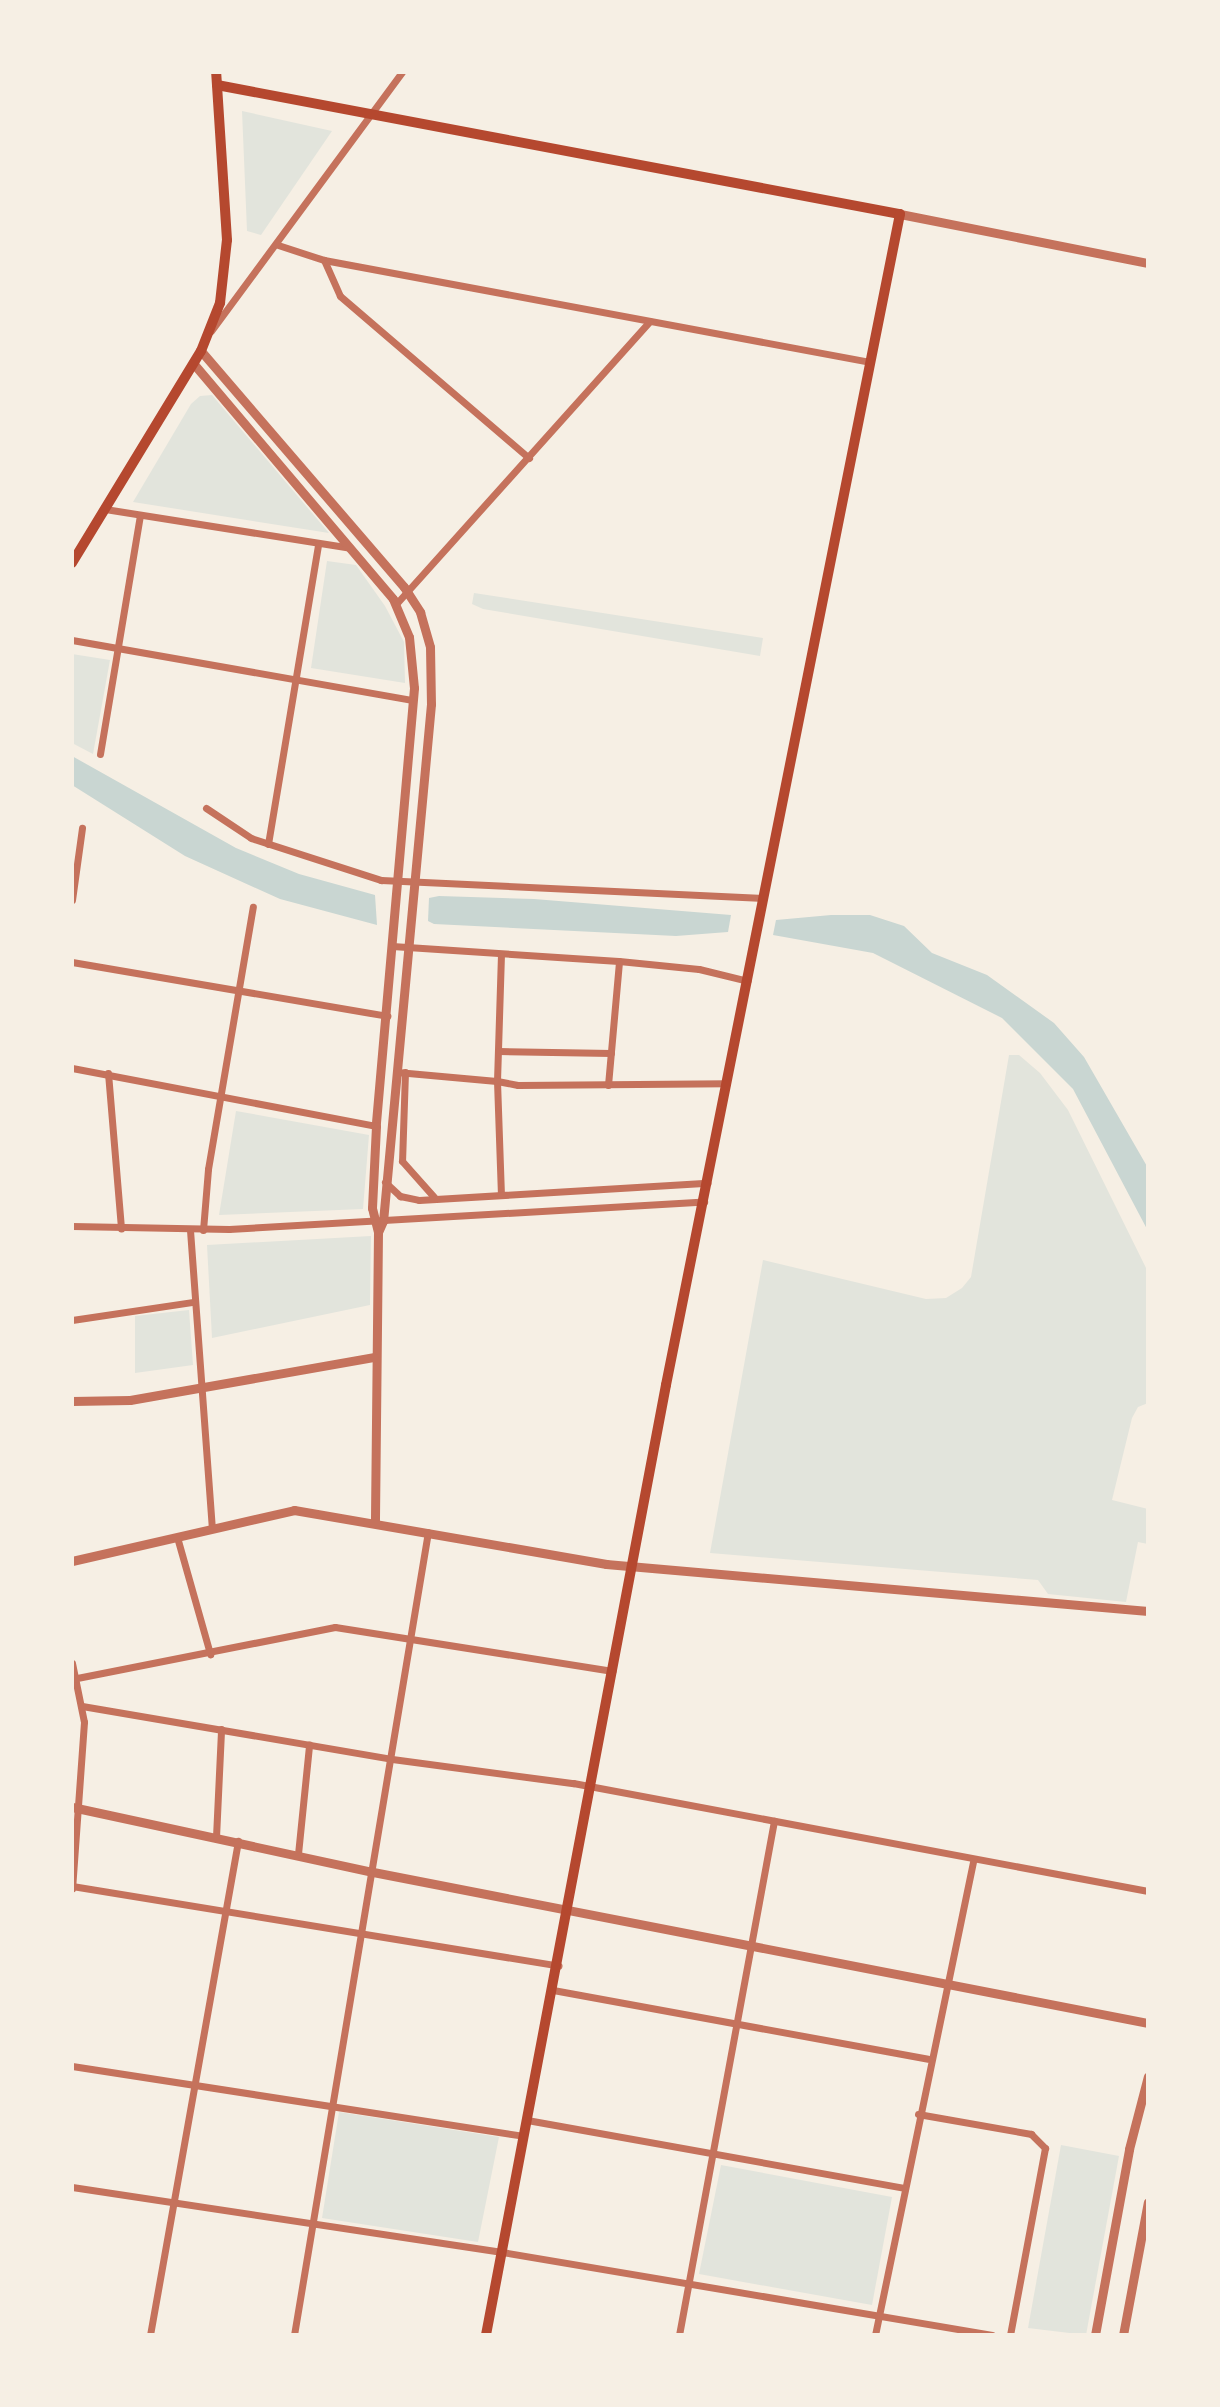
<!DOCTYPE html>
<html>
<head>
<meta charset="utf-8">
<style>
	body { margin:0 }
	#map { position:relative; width:1220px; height:2407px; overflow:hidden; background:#f6efe4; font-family:Barlow,sans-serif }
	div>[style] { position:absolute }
	.green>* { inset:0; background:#e2e4dc }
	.water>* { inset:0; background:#c9d6d2 }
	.minor>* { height:7px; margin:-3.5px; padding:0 3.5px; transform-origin:3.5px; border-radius:3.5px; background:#c5725c }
	.tertiary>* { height:9px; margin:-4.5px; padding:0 4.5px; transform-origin:4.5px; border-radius:4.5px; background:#c5725c }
	.secondary>* { height:10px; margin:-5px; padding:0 5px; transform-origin:5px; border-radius:5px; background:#b5482f }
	span { translate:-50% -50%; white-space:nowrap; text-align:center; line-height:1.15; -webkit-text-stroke:7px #f6efe4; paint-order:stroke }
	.frame { position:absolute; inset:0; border:74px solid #f6efe4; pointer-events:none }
</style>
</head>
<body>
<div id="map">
	<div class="green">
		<div style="clip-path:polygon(242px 111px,332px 131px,261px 235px,247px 231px)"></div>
		<div style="clip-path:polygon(212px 395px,329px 533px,133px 502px,191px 404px,200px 396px)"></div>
		<div style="clip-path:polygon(327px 561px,356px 565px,385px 606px,404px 642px,405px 683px,311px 668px)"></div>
		<div style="clip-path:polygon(474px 593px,763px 638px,760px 656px,483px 609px,472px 604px)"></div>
		<div style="clip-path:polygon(72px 654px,110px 660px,93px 754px,72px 743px)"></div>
		<div style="clip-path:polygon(1009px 1055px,1019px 1055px,1040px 1073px,1068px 1110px,1148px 1272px,1148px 1403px,1138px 1407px,1132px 1418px,1112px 1500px,1148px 1509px,1148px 1544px,1138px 1542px,1126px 1602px,1048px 1594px,1038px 1580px,710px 1553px,763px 1260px,926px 1299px,946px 1298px,962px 1288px,971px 1277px)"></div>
		<div style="clip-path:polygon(236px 1111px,369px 1135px,363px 1209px,219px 1215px)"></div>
		<div style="clip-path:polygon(371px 1236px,370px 1305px,212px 1338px,207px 1245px)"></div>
		<div style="clip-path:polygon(189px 1310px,193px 1365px,135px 1373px,135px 1316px)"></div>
		<div style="clip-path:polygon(339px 2112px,499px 2137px,478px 2242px,322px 2218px)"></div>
		<div style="clip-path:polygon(1061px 2145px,1119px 2156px,1086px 2335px,1028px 2328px)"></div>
		<div style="clip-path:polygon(721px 2165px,892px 2197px,872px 2305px,699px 2274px)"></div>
	</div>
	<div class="water">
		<div style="clip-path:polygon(72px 756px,236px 848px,299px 874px,375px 895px,377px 925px,280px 899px,185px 856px,72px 785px)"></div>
		<div style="clip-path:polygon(439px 896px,534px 899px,731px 915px,728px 932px,676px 936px,434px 924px,428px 921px,429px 898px)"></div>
		<div style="clip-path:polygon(831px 915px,870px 915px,904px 926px,932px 953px,987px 975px,1054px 1023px,1084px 1057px,1148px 1168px,1148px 1231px,1073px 1089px,1002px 1018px,873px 953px,773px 935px,776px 920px)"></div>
	</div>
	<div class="minor">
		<div style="left:278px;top:245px;width:48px;rotate:18.1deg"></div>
		<div style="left:324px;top:260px;width:555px;rotate:10.58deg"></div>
		<div style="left:324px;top:260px;width:39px;rotate:66deg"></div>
		<div style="left:340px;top:296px;width:249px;rotate:40.6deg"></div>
		<div style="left:211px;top:331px;width:322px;rotate:-53.6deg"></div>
		<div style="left:105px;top:509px;width:248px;rotate:9deg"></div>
		<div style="left:396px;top:604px;width:380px;rotate:-48.1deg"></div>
		<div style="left:72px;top:640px;width:346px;rotate:10deg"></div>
		<div style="left:100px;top:754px;width:242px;rotate:-80.5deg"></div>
		<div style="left:206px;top:808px;width:54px;rotate:33.7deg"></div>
		<div style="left:251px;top:838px;width:137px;rotate:17.9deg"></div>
		<div style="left:381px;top:880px;width:383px;rotate:2.7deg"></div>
		<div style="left:268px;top:844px;width:304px;rotate:-80.5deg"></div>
		<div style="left:72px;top:900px;width:73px;rotate:-82.1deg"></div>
		<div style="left:392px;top:946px;width:227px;rotate:3.8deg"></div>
		<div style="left:619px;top:961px;width:80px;rotate:5.7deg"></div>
		<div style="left:699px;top:969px;width:50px;rotate:13.8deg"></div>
		<div style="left:501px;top:954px;width:127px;rotate:91.8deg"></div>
		<div style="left:497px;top:1081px;width:21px;rotate:11deg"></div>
		<div style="left:518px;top:1085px;width:209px;rotate:-0.5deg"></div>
		<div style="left:72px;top:962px;width:320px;rotate:9.7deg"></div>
		<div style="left:499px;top:1051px;width:112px;rotate:1deg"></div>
		<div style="left:72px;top:1068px;width:309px;rotate:10.8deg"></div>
		<div style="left:397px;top:1072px;width:100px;rotate:5.1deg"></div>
		<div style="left:497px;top:1081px;width:112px;rotate:88deg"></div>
		<div style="left:405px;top:1072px;width:89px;rotate:91.9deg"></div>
		<div style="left:402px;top:1161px;width:48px;rotate:48.4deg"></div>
		<div style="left:108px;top:1073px;width:156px;rotate:85.2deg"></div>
		<div style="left:608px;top:1085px;width:124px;rotate:-84.9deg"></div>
		<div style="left:385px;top:1182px;width:21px;rotate:43deg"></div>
		<div style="left:400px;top:1196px;width:19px;rotate:12deg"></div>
		<div style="left:419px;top:1200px;width:289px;rotate:-3.4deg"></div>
		<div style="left:72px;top:1226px;width:157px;rotate:1.1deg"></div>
		<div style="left:229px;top:1229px;width:476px;rotate:-3.3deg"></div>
		<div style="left:190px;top:1230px;width:299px;rotate:85.8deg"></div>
		<div style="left:203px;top:1230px;width:61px;rotate:-85.3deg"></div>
		<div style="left:208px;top:1169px;width:266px;rotate:-80.3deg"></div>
		<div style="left:72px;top:1320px;width:121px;rotate:-8.5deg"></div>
		<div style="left:177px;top:1537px;width:122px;rotate:74.2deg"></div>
		<div style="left:72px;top:1663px;width:60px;rotate:78.5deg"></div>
		<div style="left:84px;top:1722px;width:167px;rotate:94.1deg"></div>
		<div style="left:72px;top:1679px;width:268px;rotate:-11.2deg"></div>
		<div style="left:335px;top:1627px;width:281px;rotate:9deg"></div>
		<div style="left:82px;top:1706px;width:314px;rotate:9.7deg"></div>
		<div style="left:392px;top:1759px;width:183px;rotate:7.6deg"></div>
		<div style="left:573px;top:1783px;width:585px;rotate:10.64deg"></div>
		<div style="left:216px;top:1837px;width:108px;rotate:-87.3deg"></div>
		<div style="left:298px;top:1854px;width:110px;rotate:-84.2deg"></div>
		<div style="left:72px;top:1886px;width:493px;rotate:9.3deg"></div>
		<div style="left:553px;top:1990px;width:381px;rotate:10.4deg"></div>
		<div style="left:72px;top:2066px;width:457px;rotate:8.8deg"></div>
		<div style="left:918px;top:2114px;width:115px;rotate:10deg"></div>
		<div style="left:1031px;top:2134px;width:20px;rotate:45deg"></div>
		<div style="left:1045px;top:2148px;width:190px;rotate:100.6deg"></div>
		<div style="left:527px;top:2120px;width:383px;rotate:10.2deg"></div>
		<div style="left:72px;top:2187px;width:435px;rotate:8.6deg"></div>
		<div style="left:502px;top:2252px;width:497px;rotate:9.6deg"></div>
		<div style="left:150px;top:2335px;width:502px;rotate:-79.9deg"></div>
		<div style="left:294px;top:2335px;width:814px;rotate:-80.53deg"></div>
		<div style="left:679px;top:2335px;width:523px;rotate:-79.53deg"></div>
		<div style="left:875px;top:2335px;width:486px;rotate:-78.3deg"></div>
	</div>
	<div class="tertiary">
		<div style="left:900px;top:214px;width:253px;rotate:11.2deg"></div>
		<div style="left:201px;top:351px;width:311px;rotate:49.3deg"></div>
		<div style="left:404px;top:587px;width:30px;rotate:57deg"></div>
		<div style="left:420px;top:612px;width:36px;rotate:74deg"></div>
		<div style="left:430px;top:647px;width:57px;rotate:89deg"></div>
		<div style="left:431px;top:704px;width:519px;rotate:95.3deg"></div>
		<div style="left:383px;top:1221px;width:12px;rotate:114deg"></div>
		<div style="left:378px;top:1232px;width:290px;rotate:90.6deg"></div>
		<div style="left:193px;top:363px;width:309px;rotate:49.7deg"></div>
		<div style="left:393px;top:599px;width:41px;rotate:67.2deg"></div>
		<div style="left:409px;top:637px;width:51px;rotate:84.4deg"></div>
		<div style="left:414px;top:688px;width:440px;rotate:95deg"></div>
		<div style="left:376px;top:1126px;width:82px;rotate:92.8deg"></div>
		<div style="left:372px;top:1208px;width:25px;rotate:76deg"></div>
		<div style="left:72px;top:1401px;width:58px;rotate:-1deg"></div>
		<div style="left:130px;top:1400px;width:247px;rotate:-10deg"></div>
		<div style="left:72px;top:1561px;width:228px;rotate:-12.9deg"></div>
		<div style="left:294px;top:1510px;width:317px;rotate:9.8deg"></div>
		<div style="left:606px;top:1564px;width:544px;rotate:4.96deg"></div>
		<div style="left:72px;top:1807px;width:308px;rotate:12.2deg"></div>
		<div style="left:373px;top:1872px;width:790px;rotate:11.03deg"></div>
		<div style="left:1095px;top:2335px;width:189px;rotate:-79.6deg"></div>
		<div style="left:1129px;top:2149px;width:75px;rotate:-75.4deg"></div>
		<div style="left:1123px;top:2335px;width:135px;rotate:-79.4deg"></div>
	</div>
	<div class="secondary">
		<div style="left:217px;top:85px;width:695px;rotate:10.7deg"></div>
		<div style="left:900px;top:214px;width:1194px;rotate:101.3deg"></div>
		<div style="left:666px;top:1385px;width:967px;rotate:100.73deg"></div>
		<div style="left:72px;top:563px;width:248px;rotate:-58.7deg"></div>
		<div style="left:201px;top:351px;width:52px;rotate:-68.4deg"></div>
		<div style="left:220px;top:303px;width:63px;rotate:-83.7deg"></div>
		<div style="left:227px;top:240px;width:168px;rotate:-93.7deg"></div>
	</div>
	<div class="frame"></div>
</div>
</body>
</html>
